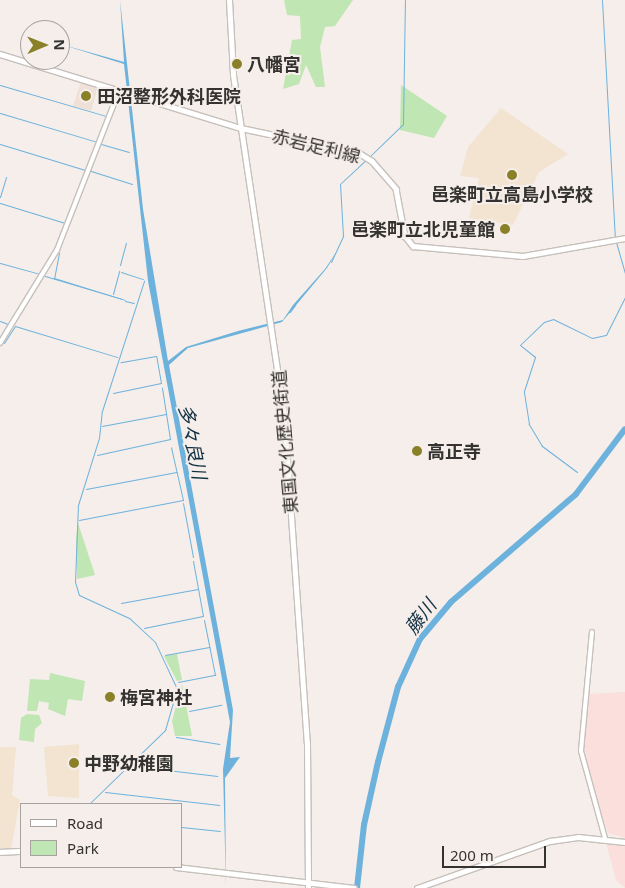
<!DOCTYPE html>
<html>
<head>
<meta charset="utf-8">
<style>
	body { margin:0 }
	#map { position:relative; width:625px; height:888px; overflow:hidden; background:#f5eeea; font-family:"Noto Sans","Noto Sans JP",sans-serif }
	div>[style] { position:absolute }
	.built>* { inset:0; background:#efe1d8 }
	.industrial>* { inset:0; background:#fadfdc }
	.education>* { inset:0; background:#f2e4d0 }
	.green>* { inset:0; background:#c0e6b3 }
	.water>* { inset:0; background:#6db2dc }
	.stream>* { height:1px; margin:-0.5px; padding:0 0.5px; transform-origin:0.5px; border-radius:0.5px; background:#6db2dc }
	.river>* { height:6px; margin:-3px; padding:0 3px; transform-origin:3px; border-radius:3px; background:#6db2dc }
	.roads { filter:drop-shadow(1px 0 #c6c0bb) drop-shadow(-1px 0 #c6c0bb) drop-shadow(0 1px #c6c0bb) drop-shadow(0 -1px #c6c0bb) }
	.tertiary>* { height:4px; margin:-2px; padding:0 2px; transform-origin:2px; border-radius:2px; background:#fff }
	.secondary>* { height:4.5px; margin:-2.25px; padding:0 2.25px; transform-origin:2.25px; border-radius:2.25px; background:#fff }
	.primary>* { height:5px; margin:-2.5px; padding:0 2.5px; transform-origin:2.5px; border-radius:2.5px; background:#fff }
	.trunk>* { height:5px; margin:-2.5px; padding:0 2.5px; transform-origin:2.5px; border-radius:2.5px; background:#fff }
	.dots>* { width:14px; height:14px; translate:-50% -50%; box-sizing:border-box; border:2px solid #f5eeea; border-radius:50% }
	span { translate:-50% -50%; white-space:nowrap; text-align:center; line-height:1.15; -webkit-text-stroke:4px #f5eeea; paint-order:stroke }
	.poi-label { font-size:18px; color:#353331; font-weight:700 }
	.left { translate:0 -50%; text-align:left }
	.right { translate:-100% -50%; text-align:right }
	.street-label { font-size:18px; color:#353331 }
	.water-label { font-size:19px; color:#123143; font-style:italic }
	.legend { position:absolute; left:20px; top:803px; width:162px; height:65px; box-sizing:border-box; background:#f5eeea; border:1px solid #a8a3a0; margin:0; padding:6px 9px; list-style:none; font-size:15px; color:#353331 }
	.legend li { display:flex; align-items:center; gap:10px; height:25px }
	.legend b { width:25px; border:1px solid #a8a3a0 }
	.north { position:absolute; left:20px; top:20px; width:50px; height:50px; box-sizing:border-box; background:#f5eeea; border:1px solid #a8a3a0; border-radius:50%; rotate:89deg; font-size:14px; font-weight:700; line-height:20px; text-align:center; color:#353331 }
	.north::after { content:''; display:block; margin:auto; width:18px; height:22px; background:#898027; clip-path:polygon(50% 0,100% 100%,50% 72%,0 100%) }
	.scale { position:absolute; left:442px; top:846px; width:104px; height:22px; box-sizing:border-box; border:2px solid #353331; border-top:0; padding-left:6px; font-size:15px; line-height:18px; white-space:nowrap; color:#353331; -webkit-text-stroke:4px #f5eeea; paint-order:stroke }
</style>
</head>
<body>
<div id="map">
	<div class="built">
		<div style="clip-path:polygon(81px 82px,98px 87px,91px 111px,73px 106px)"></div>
	</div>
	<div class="industrial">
		<div style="clip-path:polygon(625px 692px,625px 838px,608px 833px,582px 753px,582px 714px,589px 694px)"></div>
		<div style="clip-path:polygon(606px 843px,625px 845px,625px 888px,616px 880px)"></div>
	</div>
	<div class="education">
		<div style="clip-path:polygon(501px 108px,568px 154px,539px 172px,513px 225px,469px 218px,479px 178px,460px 176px,468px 147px)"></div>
		<div style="clip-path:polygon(79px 744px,79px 798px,48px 796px,44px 747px)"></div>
		<div style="clip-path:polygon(0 747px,16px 747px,12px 795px,20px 800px,11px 849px,0 850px)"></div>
	</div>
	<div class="green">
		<div style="clip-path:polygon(284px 0,353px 0,335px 26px,325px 27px,320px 47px,325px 87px,316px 87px,306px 65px,299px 84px,283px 89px,292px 40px,301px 39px,300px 16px,287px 15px)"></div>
		<div style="clip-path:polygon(401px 85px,447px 116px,434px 138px,400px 130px)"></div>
		<div style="clip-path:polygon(78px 523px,95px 575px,77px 579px,76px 539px)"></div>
		<div style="clip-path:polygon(177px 654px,182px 680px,177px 681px,164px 656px)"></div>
		<div style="clip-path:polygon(50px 673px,85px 681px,82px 701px,68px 699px,65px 716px,48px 709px,49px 703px,39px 701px,37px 711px,27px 711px,30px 679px,49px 680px)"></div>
		<div style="clip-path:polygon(182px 684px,192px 736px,175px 736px,172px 721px)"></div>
		<div style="clip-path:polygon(27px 714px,39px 715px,42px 723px,35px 729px,34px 742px,19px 740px,21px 718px)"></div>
	</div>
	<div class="water">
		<div style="clip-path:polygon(120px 0,143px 209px,168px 361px,186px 347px,238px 331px,283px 320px,293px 305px,325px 269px,339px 248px,327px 268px,282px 322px,188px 348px,169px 365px,233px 710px,230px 758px,240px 757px,225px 778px,226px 888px,223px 769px,230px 722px,148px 281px,124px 64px,60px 44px,124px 62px)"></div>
	</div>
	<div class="stream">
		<div style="left:602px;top:0;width:238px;rotate:86.9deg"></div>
		<div style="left:0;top:85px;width:110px;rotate:16.3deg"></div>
		<div style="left:0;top:113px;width:101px;rotate:16.6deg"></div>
		<div style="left:0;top:144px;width:89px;rotate:17deg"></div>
		<div style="left:101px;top:144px;width:29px;rotate:16deg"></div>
		<div style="left:369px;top:157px;width:47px;rotate:-44.1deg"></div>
		<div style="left:403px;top:124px;width:124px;rotate:-89.1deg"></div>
		<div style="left:91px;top:171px;width:43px;rotate:17.6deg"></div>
		<div style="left:0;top:197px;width:21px;rotate:-73deg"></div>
		<div style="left:0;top:203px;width:68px;rotate:17.1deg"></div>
		<div style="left:616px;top:242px;width:33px;rotate:74deg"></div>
		<div style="left:55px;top:247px;width:25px;rotate:-69deg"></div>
		<div style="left:59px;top:253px;width:25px;rotate:101deg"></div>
		<div style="left:54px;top:278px;width:74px;rotate:17.2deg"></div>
		<div style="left:331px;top:262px;width:29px;rotate:-65deg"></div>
		<div style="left:343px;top:236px;width:52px;rotate:-93.3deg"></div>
		<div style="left:340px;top:184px;width:35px;rotate:-43deg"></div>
		<div style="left:0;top:263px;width:41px;rotate:15.4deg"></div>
		<div style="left:120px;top:265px;width:23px;rotate:-75deg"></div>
		<div style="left:121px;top:272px;width:23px;rotate:18deg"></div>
		<div style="left:45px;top:276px;width:80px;rotate:16.6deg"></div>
		<div style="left:113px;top:294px;width:24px;rotate:-75deg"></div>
		<div style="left:125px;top:301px;width:9px;rotate:13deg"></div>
		<div style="left:290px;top:312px;width:9px;rotate:-54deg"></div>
		<div style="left:0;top:321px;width:9px;rotate:21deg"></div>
		<div style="left:8px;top:324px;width:27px;rotate:-56deg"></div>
		<div style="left:0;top:337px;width:14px;rotate:-60deg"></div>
		<div style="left:4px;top:343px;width:20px;rotate:-57deg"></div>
		<div style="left:15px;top:326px;width:107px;rotate:16.9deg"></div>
		<div style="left:113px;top:393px;width:49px;rotate:-11.8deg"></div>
		<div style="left:161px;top:383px;width:27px;rotate:-100deg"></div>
		<div style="left:156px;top:356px;width:36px;rotate:170deg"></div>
		<div style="left:102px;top:426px;width:65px;rotate:-10.6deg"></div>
		<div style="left:97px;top:455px;width:75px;rotate:-12.4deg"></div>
		<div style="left:170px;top:439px;width:52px;rotate:-98.9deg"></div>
		<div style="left:577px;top:472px;width:44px;rotate:-143.4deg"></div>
		<div style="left:542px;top:446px;width:26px;rotate:-121deg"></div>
		<div style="left:529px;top:424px;width:33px;rotate:-99deg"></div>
		<div style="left:524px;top:391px;width:36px;rotate:-72deg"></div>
		<div style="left:535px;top:357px;width:19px;rotate:-141deg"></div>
		<div style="left:520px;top:345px;width:33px;rotate:-44deg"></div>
		<div style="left:544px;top:322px;width:9px;rotate:-18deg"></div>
		<div style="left:553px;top:319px;width:43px;rotate:26deg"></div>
		<div style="left:592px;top:338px;width:14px;rotate:-12deg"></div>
		<div style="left:606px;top:335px;width:42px;rotate:-63.4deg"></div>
		<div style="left:86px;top:489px;width:92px;rotate:-10.7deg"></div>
		<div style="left:183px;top:503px;width:55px;rotate:79.5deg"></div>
		<div style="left:79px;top:520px;width:106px;rotate:-10.9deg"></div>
		<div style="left:183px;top:500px;width:54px;rotate:-102.8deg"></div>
		<div style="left:121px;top:603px;width:78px;rotate:-10.3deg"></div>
		<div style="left:144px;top:628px;width:60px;rotate:-11.5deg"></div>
		<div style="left:203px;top:616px;width:56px;rotate:-100.3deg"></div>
		<div style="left:165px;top:655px;width:45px;rotate:-10.3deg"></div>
		<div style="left:178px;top:682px;width:38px;rotate:-11deg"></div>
		<div style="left:215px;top:675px;width:56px;rotate:-101.3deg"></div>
		<div style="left:189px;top:711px;width:33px;rotate:-11deg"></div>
		<div style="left:176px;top:737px;width:44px;rotate:9.2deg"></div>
		<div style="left:133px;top:766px;width:85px;rotate:6.8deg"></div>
		<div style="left:105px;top:792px;width:115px;rotate:6.5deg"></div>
		<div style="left:90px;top:803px;width:105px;rotate:-44.2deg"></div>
		<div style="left:165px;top:730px;width:43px;rotate:-73.7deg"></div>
		<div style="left:177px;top:689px;width:52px;rotate:-115.1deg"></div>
		<div style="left:155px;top:642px;width:35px;rotate:-137deg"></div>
		<div style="left:129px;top:618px;width:55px;rotate:-155.3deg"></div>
		<div style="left:79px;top:595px;width:14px;rotate:-107deg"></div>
		<div style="left:75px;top:582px;width:77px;rotate:-87.8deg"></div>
		<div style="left:78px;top:505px;width:70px;rotate:-72.6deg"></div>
		<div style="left:99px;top:438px;width:27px;rotate:-84deg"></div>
		<div style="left:102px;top:411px;width:137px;rotate:-72.1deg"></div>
		<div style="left:181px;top:827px;width:39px;rotate:6deg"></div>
	</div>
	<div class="river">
		<div style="left:357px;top:888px;width:63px;rotate:-83.7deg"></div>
		<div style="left:364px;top:825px;width:65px;rotate:-77.5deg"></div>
		<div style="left:378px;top:762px;width:78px;rotate:-75.1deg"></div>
		<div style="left:398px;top:687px;width:53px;rotate:-65.4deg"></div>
		<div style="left:420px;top:639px;width:48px;rotate:-50deg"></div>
		<div style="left:451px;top:602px;width:165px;rotate:-40.8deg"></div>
		<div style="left:576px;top:494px;width:81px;rotate:-53deg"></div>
	</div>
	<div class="roads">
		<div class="tertiary">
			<div style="left:0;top:343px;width:109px;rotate:-58.5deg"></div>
			<div style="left:57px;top:250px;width:171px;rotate:-68.7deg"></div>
			<div style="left:592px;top:632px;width:120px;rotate:95.3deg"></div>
			<div style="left:581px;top:751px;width:90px;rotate:74.6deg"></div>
		</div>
		<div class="secondary">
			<div style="left:0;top:54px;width:252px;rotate:17.1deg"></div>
			<div style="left:241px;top:128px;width:121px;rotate:12deg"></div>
			<div style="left:359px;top:153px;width:15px;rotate:32deg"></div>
			<div style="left:372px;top:161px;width:37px;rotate:49deg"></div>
			<div style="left:396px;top:189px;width:48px;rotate:79.2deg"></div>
			<div style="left:405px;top:236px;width:13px;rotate:51deg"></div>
			<div style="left:413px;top:246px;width:110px;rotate:5.2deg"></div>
			<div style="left:523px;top:256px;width:104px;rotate:-10deg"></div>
		</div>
		<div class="primary">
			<div style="left:0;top:852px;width:21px;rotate:-3deg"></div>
			<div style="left:176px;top:867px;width:179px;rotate:6.7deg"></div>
			<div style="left:417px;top:888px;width:141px;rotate:-19.5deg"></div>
			<div style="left:550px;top:841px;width:28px;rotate:-8deg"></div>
			<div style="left:578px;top:837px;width:47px;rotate:6.1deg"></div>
		</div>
		<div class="trunk">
			<div style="left:229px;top:0;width:75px;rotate:86.9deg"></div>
			<div style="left:233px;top:75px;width:345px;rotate:81.5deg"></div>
			<div style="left:284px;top:416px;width:328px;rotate:86deg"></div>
			<div style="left:307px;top:743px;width:145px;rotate:89.6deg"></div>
		</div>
	</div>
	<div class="dots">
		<div style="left:237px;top:64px;background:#898027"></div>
		<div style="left:86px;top:96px;background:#898027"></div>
		<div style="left:512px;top:175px;background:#898027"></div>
		<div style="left:505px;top:229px;background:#898027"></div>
		<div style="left:417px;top:451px;background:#898027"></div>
		<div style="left:110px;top:697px;background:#898027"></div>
		<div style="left:74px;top:763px;background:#898027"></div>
	</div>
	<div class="poi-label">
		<span class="left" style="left:247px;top:64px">八幡宮</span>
		<span class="left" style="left:97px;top:96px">田沼整形外科医院</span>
		<span style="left:512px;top:194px">邑楽町立高島小学校</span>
		<span class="right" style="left:495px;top:229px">邑楽町立北児童館</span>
		<span class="left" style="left:427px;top:451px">高正寺</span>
		<span class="left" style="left:120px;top:697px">梅宮神社</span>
		<span class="left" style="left:84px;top:763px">中野幼稚園</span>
	</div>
	<div class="street-label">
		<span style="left:316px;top:146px;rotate:14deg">赤岩足利線</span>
		<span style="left:285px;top:442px;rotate:-95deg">東国文化歴史街道</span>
	</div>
	<div class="water-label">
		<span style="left:192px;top:442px;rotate:79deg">多々良川</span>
		<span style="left:421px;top:617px;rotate:-53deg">藤川</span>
	</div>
	<ul class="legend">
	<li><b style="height:6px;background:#fff"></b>Road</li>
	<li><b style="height:14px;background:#c0e6b3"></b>Park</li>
	</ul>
	<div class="north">N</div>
	<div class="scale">200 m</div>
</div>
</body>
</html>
